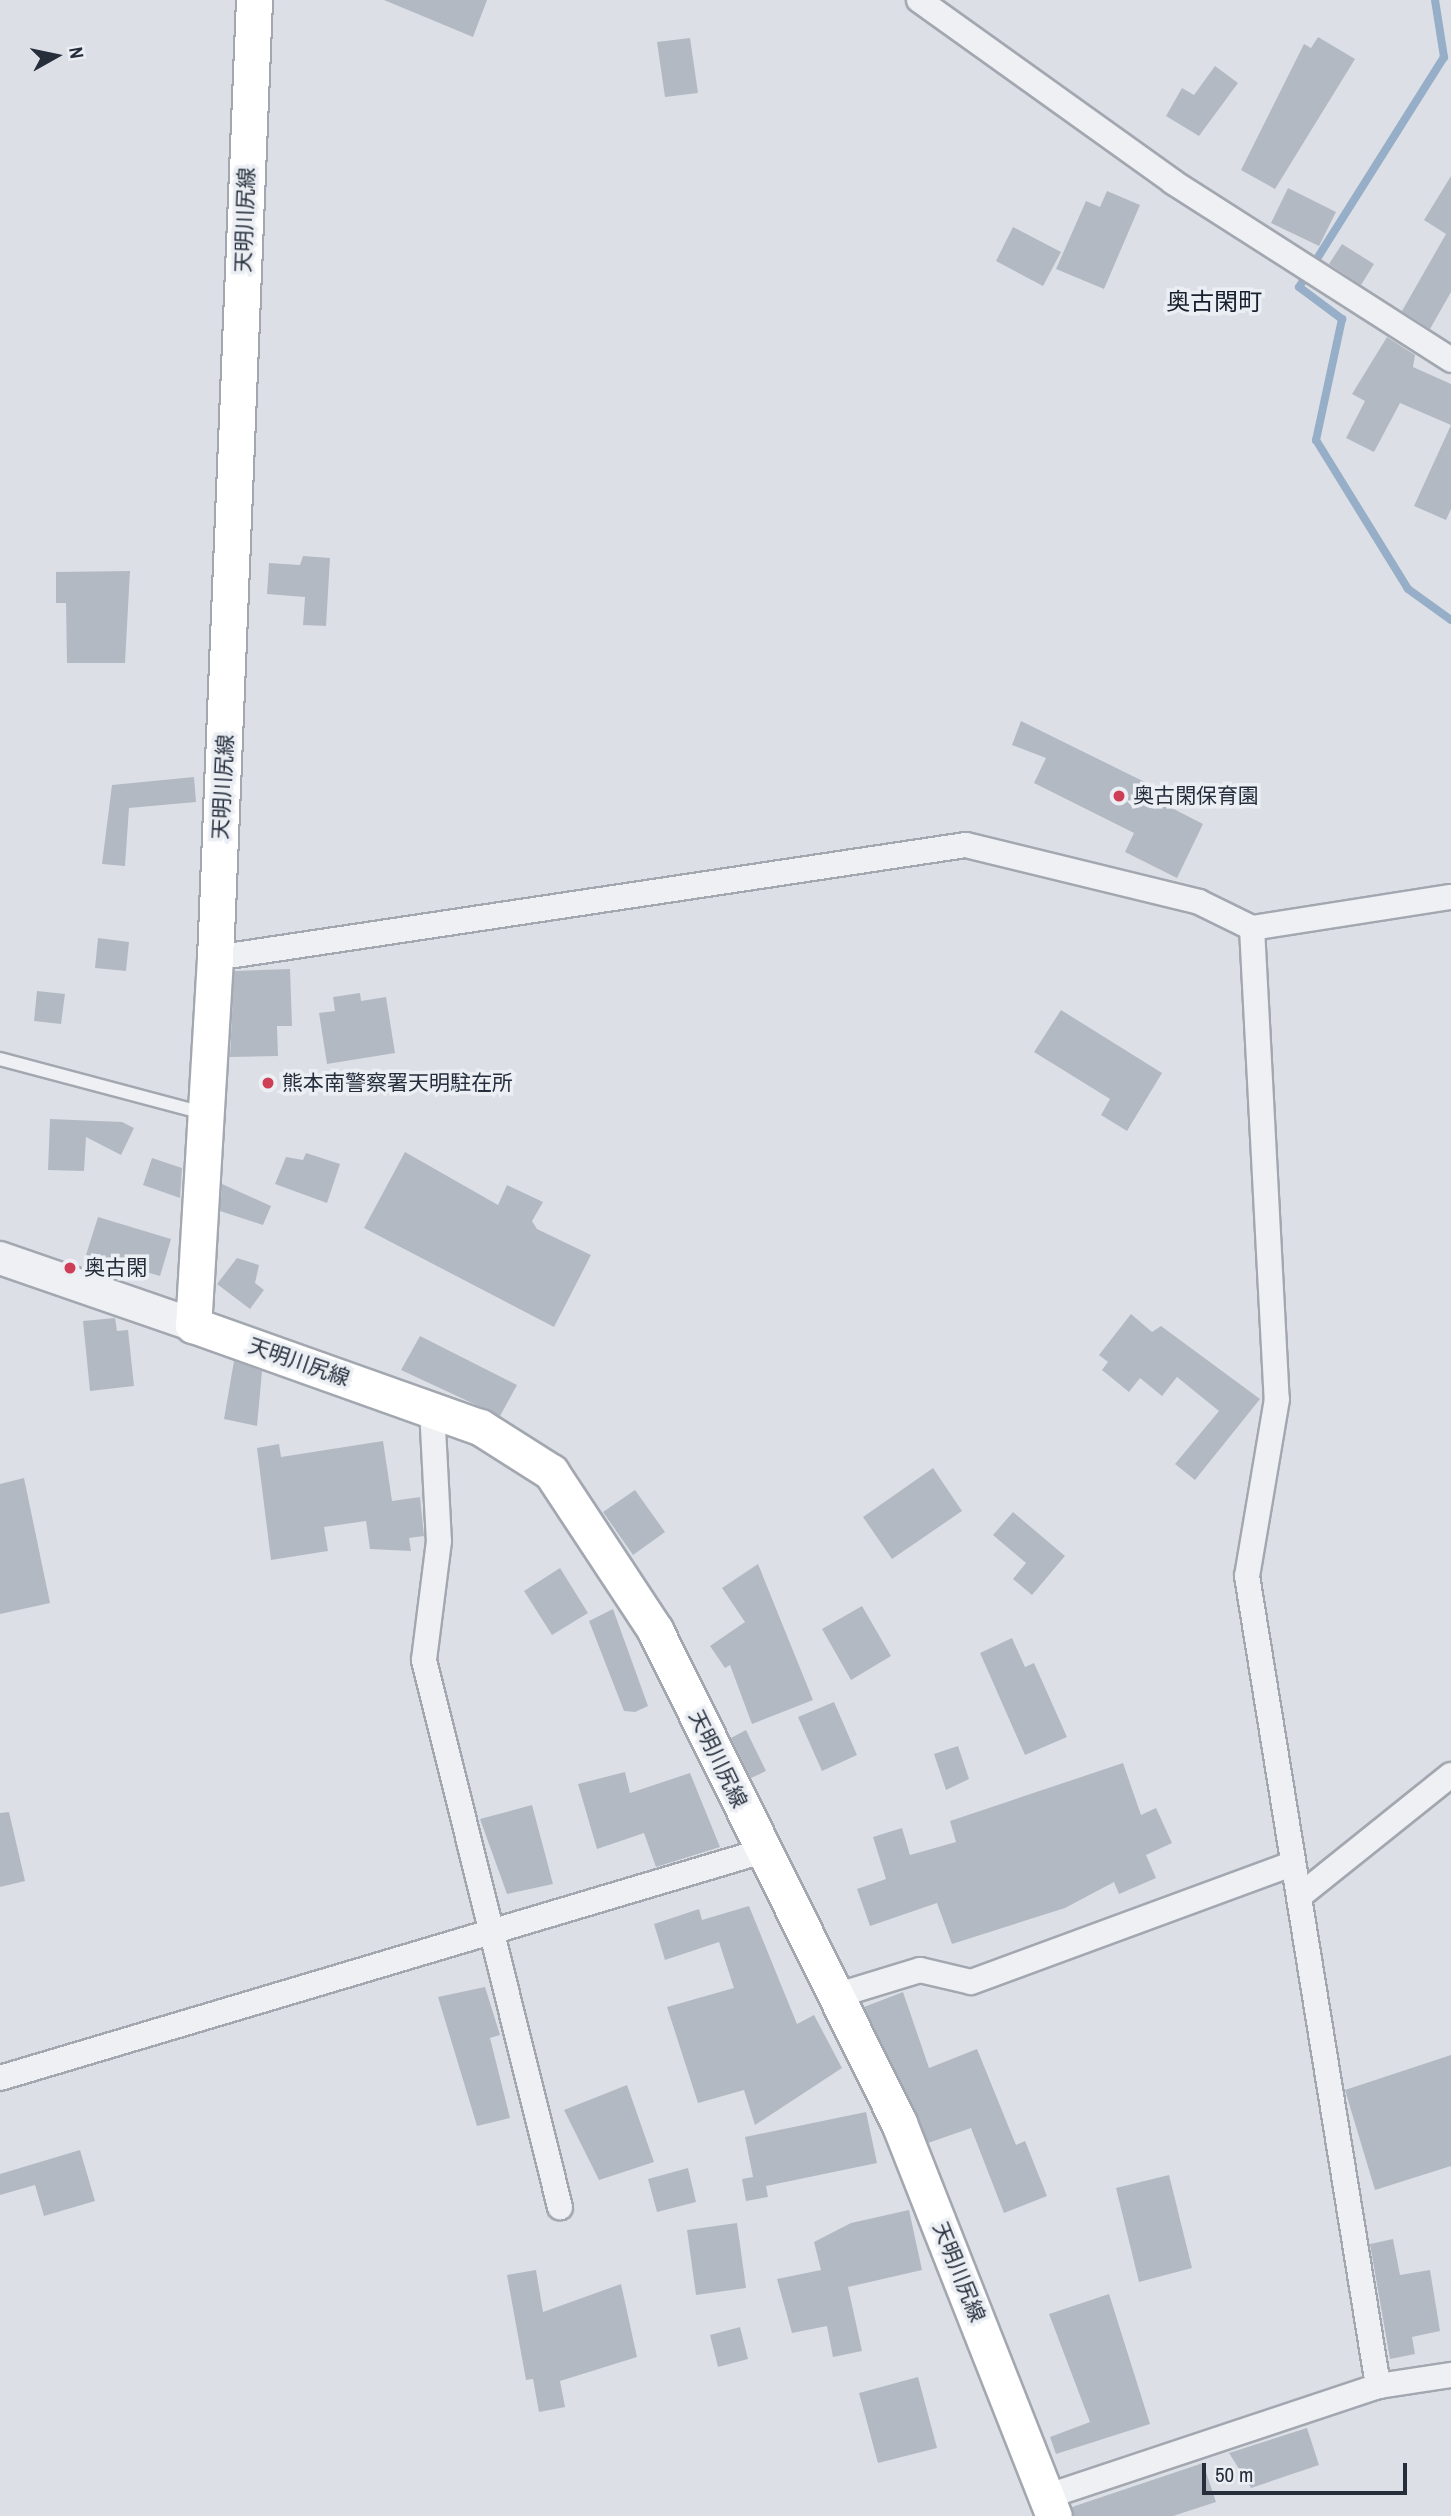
<!DOCTYPE html>
<html>
<head>
<meta charset="utf-8">
<style>
	body { margin:0 }
	#map { position:relative; width:1451px; height:2516px; overflow:hidden; background:#dce0e6; font-family:"Archivo Narrow","Noto Sans JP",sans-serif }
	div>[style] { position:absolute }
	.stream>* { height:8px; margin:-4px; padding:0 4px; transform-origin:4px; border-radius:4px; background:#96aec7 }
	.building>* { inset:0; background:#b3b9c3 }
	.roads { filter:drop-shadow(2px 0 #a2a7b0) drop-shadow(-2px 0 #a2a7b0) drop-shadow(0 2px #a2a7b0) drop-shadow(0 -2px #a2a7b0) }
	.service>* { height:12px; margin:-6px; padding:0 6px; transform-origin:6px; border-radius:6px; background:#eef0f4 }
	.minor>* { height:24px; margin:-12px; padding:0 12px; transform-origin:12px; border-radius:12px; background:#eef0f4 }
	.tertiary>* { height:32px; margin:-16px; padding:0 16px; transform-origin:16px; border-radius:16px; background:#eef0f4 }
	.secondary>* { height:35px; margin:-17.5px; padding:0 17.5px; transform-origin:17.5px; border-radius:17.5px; background:#fff }
	.dots>* { width:19px; height:19px; translate:-50% -50%; box-sizing:border-box; border:4px solid #ebeff4; border-radius:50% }
	span { translate:-50% -50%; white-space:nowrap; text-align:center; line-height:1.15; -webkit-text-stroke:7px #ebeff4; paint-order:stroke }
	.street-label { font-size:21px; color:#262e3c }
	.poi-label { font-size:21px; color:#262e3c }
	.left { translate:0 -50%; text-align:left }
	.quarter-label { font-size:24px; color:#181f2d }
	.north { position:absolute; left:21px; top:21px; width:70px; height:70px; -webkit-text-stroke:5px #ebeff4; paint-order:stroke; rotate:81deg; font-size:19px; font-weight:700; line-height:28px; text-align:center; color:#262e3c }
	.north::after { content:''; display:block; margin:auto; width:24px; height:32px; background:#262e3c; clip-path:polygon(50% 0,100% 100%,50% 72%,0 100%) }
	.scale { position:absolute; left:1202px; top:2463px; width:205px; height:32px; box-sizing:border-box; border:4px solid #262e3c; border-top:0; padding-left:9px; font-size:21px; line-height:24px; white-space:nowrap; color:#262e3c; -webkit-text-stroke:5px #ebeff4; paint-order:stroke }
</style>
</head>
<body>
<div id="map">
	<div class="stream">
		<div style="left:1435px;top:0;width:58px;rotate:81deg"></div>
		<div style="left:1444px;top:57px;width:272px;rotate:122.2deg"></div>
		<div style="left:1299px;top:287px;width:54px;rotate:36.7deg"></div>
		<div style="left:1342px;top:319px;width:124px;rotate:102.1deg"></div>
		<div style="left:1316px;top:440px;width:175px;rotate:58.3deg"></div>
		<div style="left:1408px;top:589px;width:53px;rotate:35.8deg"></div>
	</div>
	<div class="building">
		<div style="clip-path:polygon(384px 0,487px 0,473px 37px)"></div>
		<div style="clip-path:polygon(1318px 37px,1355px 59px,1275px 189px,1241px 170px,1304px 44px,1311px 48px)"></div>
		<div style="clip-path:polygon(690px 38px,698px 93px,665px 97px,657px 42px)"></div>
		<div style="clip-path:polygon(1215px 66px,1238px 83px,1199px 136px,1166px 116px,1182px 88px,1194px 95px)"></div>
		<div style="clip-path:polygon(1451px 176px,1451px 292px,1430px 329px,1402px 311px,1446px 234px,1424px 220px)"></div>
		<div style="clip-path:polygon(1288px 188px,1336px 212px,1319px 246px,1271px 223px)"></div>
		<div style="clip-path:polygon(1107px 191px,1140px 205px,1104px 289px,1056px 269px,1086px 201px,1100px 207px)"></div>
		<div style="clip-path:polygon(1013px 227px,1061px 252px,1043px 286px,996px 261px)"></div>
		<div style="clip-path:polygon(1342px 244px,1374px 264px,1361px 285px,1329px 264px)"></div>
		<div style="clip-path:polygon(1387px 337px,1415px 355px,1413px 367px,1451px 384px,1451px 509px,1446px 520px,1414px 506px,1451px 425px,1400px 403px,1374px 452px,1346px 438px,1365px 401px,1352px 394px)"></div>
		<div style="clip-path:polygon(303px 556px,330px 558px,326px 626px,303px 625px,305px 597px,267px 594px,269px 563px,300px 565px)"></div>
		<div style="clip-path:polygon(130px 571px,125px 663px,67px 663px,66px 603px,56px 603px,56px 572px)"></div>
		<div style="clip-path:polygon(1021px 721px,1165px 792px,1160px 802px,1203px 824px,1177px 878px,1125px 852px,1134px 833px,1034px 783px,1046px 758px,1012px 745px)"></div>
		<div style="clip-path:polygon(194px 777px,196px 802px,129px 808px,125px 866px,102px 864px,112px 785px)"></div>
		<div style="clip-path:polygon(98px 938px,129px 942px,126px 971px,95px 968px)"></div>
		<div style="clip-path:polygon(290px 969px,292px 1026px,277px 1026px,278px 1056px,230px 1057px,234px 971px)"></div>
		<div style="clip-path:polygon(37px 991px,65px 994px,61px 1024px,34px 1021px)"></div>
		<div style="clip-path:polygon(360px 993px,361px 1001px,386px 997px,395px 1053px,327px 1064px,319px 1013px,335px 1011px,333px 997px)"></div>
		<div style="clip-path:polygon(1061px 1010px,1162px 1073px,1127px 1131px,1101px 1115px,1110px 1099px,1034px 1052px)"></div>
		<div style="clip-path:polygon(50px 1119px,122px 1122px,134px 1128px,121px 1155px,86px 1137px,84px 1171px,48px 1170px)"></div>
		<div style="clip-path:polygon(405px 1152px,498px 1205px,507px 1185px,543px 1202px,532px 1221px,537px 1229px,591px 1255px,554px 1327px,364px 1228px)"></div>
		<div style="clip-path:polygon(306px 1153px,340px 1164px,327px 1203px,275px 1184px,286px 1157px,303px 1160px)"></div>
		<div style="clip-path:polygon(152px 1158px,182px 1168px,180px 1198px,143px 1185px)"></div>
		<div style="clip-path:polygon(222px 1184px,271px 1206px,263px 1225px,220px 1211px)"></div>
		<div style="clip-path:polygon(98px 1217px,171px 1239px,160px 1276px,86px 1255px)"></div>
		<div style="clip-path:polygon(237px 1258px,259px 1265px,255px 1283px,264px 1290px,250px 1309px,217px 1284px)"></div>
		<div style="clip-path:polygon(1131px 1314px,1152px 1332px,1161px 1326px,1260px 1399px,1195px 1480px,1175px 1464px,1219px 1411px,1177px 1377px,1162px 1396px,1140px 1378px,1129px 1392px,1102px 1370px,1108px 1362px,1099px 1355px)"></div>
		<div style="clip-path:polygon(115px 1318px,117px 1331px,128px 1330px,134px 1386px,90px 1391px,83px 1321px)"></div>
		<div style="clip-path:polygon(420px 1336px,517px 1385px,500px 1416px,401px 1370px)"></div>
		<div style="clip-path:polygon(234px 1361px,262px 1371px,257px 1426px,224px 1419px)"></div>
		<div style="clip-path:polygon(383px 1441px,392px 1501px,420px 1497px,424px 1536px,409px 1538px,411px 1551px,370px 1549px,366px 1521px,324px 1527px,328px 1551px,271px 1560px,257px 1448px,279px 1444px,281px 1457px)"></div>
		<div style="clip-path:polygon(933px 1468px,962px 1511px,892px 1559px,863px 1517px)"></div>
		<div style="clip-path:polygon(24px 1478px,50px 1603px,0 1614px,0 1484px)"></div>
		<div style="clip-path:polygon(635px 1490px,665px 1532px,633px 1555px,603px 1512px)"></div>
		<div style="clip-path:polygon(1013px 1512px,1065px 1556px,1032px 1595px,1013px 1579px,1026px 1563px,993px 1535px)"></div>
		<div style="clip-path:polygon(758px 1564px,813px 1700px,752px 1724px,730px 1665px,725px 1668px,710px 1646px,745px 1622px,722px 1588px)"></div>
		<div style="clip-path:polygon(560px 1568px,588px 1613px,552px 1635px,524px 1591px)"></div>
		<div style="clip-path:polygon(862px 1606px,891px 1656px,851px 1680px,822px 1629px)"></div>
		<div style="clip-path:polygon(613px 1609px,648px 1706px,635px 1712px,624px 1711px,589px 1621px)"></div>
		<div style="clip-path:polygon(1012px 1638px,1025px 1667px,1034px 1663px,1067px 1737px,1025px 1755px,980px 1653px)"></div>
		<div style="clip-path:polygon(834px 1702px,857px 1755px,822px 1771px,798px 1717px)"></div>
		<div style="clip-path:polygon(746px 1730px,766px 1771px,751px 1778px,731px 1738px)"></div>
		<div style="clip-path:polygon(958px 1746px,969px 1779px,946px 1790px,934px 1754px)"></div>
		<div style="clip-path:polygon(1123px 1763px,1141px 1815px,1156px 1808px,1172px 1843px,1146px 1855px,1156px 1878px,1119px 1894px,1114px 1882px,1065px 1908px,952px 1944px,937px 1903px,870px 1926px,857px 1889px,886px 1879px,873px 1837px,902px 1828px,910px 1855px,956px 1842px,950px 1821px)"></div>
		<div style="clip-path:polygon(625px 1772px,630px 1793px,690px 1773px,720px 1847px,656px 1867px,644px 1833px,597px 1849px,578px 1784px)"></div>
		<div style="clip-path:polygon(532px 1805px,553px 1884px,507px 1894px,480px 1819px)"></div>
		<div style="clip-path:polygon(9px 1812px,25px 1881px,0 1887px,0 1813px)"></div>
		<div style="clip-path:polygon(749px 1906px,797px 2024px,814px 2015px,842px 2068px,755px 2125px,744px 2090px,698px 2103px,667px 2007px,734px 1988px,719px 1942px,665px 1960px,654px 1924px,699px 1909px,702px 1920px)"></div>
		<div style="clip-path:polygon(485px 1987px,500px 2035px,490px 2038px,510px 2118px,477px 2126px,438px 1997px)"></div>
		<div style="clip-path:polygon(903px 1992px,929px 2068px,977px 2049px,1016px 2145px,1025px 2141px,1047px 2196px,1004px 2213px,971px 2128px,928px 2143px,864px 2007px)"></div>
		<div style="clip-path:polygon(1451px 2055px,1451px 2166px,1375px 2190px,1345px 2090px)"></div>
		<div style="clip-path:polygon(627px 2085px,654px 2162px,599px 2180px,564px 2110px)"></div>
		<div style="clip-path:polygon(866px 2112px,877px 2163px,766px 2186px,768px 2197px,746px 2201px,742px 2179px,753px 2177px,745px 2137px)"></div>
		<div style="clip-path:polygon(80px 2150px,95px 2201px,44px 2216px,35px 2185px,0 2195px,0 2174px)"></div>
		<div style="clip-path:polygon(688px 2168px,696px 2202px,657px 2212px,648px 2179px)"></div>
		<div style="clip-path:polygon(1169px 2175px,1192px 2268px,1139px 2282px,1116px 2188px)"></div>
		<div style="clip-path:polygon(909px 2210px,922px 2270px,848px 2287px,862px 2351px,833px 2357px,827px 2326px,792px 2333px,777px 2279px,821px 2270px,814px 2242px,851px 2223px)"></div>
		<div style="clip-path:polygon(737px 2223px,746px 2288px,696px 2295px,687px 2230px)"></div>
		<div style="clip-path:polygon(1393px 2239px,1400px 2275px,1430px 2270px,1440px 2331px,1412px 2337px,1415px 2354px,1390px 2359px,1370px 2244px)"></div>
		<div style="clip-path:polygon(536px 2270px,543px 2312px,621px 2284px,637px 2357px,560px 2381px,565px 2407px,539px 2412px,533px 2379px,526px 2380px,507px 2275px)"></div>
		<div style="clip-path:polygon(1109px 2294px,1150px 2424px,1056px 2454px,1050px 2437px,1090px 2422px,1049px 2314px)"></div>
		<div style="clip-path:polygon(740px 2327px,748px 2359px,718px 2367px,710px 2335px)"></div>
		<div style="clip-path:polygon(918px 2377px,937px 2448px,878px 2463px,859px 2393px)"></div>
		<div style="clip-path:polygon(1307px 2428px,1319px 2465px,1251px 2488px,1229px 2453px)"></div>
		<div style="clip-path:polygon(1203px 2463px,1216px 2502px,1173px 2516px,1074px 2516px,1072px 2507px)"></div>
	</div>
	<div class="roads">
		<div class="service">
			<div style="left:0;top:1059px;width:210px;rotate:14.9deg"></div>
		</div>
		<div class="minor">
			<div style="left:919px;top:0;width:312px;rotate:35.6deg"></div>
			<div style="left:1173px;top:182px;width:330px;rotate:32.6deg"></div>
			<div style="left:1252px;top:928px;width:472px;rotate:87deg"></div>
			<div style="left:1277px;top:1399px;width:180px;rotate:99.6deg"></div>
			<div style="left:1247px;top:1576px;width:821px;rotate:80.81deg"></div>
			<div style="left:215px;top:958px;width:759px;rotate:-8.56deg"></div>
			<div style="left:966px;top:845px;width:240px;rotate:13.7deg"></div>
			<div style="left:1199px;top:902px;width:59px;rotate:26.1deg"></div>
			<div style="left:1252px;top:928px;width:201px;rotate:-8.9deg"></div>
			<div style="left:432px;top:1409px;width:132px;rotate:87deg"></div>
			<div style="left:439px;top:1541px;width:120px;rotate:97.2deg"></div>
			<div style="left:424px;top:1660px;width:564px;rotate:76.04deg"></div>
			<div style="left:1301px;top:1895px;width:192px;rotate:-38.7deg"></div>
			<div style="left:835px;top:1996px;width:89px;rotate:-17deg"></div>
			<div style="left:920px;top:1970px;width:52px;rotate:13.2deg"></div>
			<div style="left:971px;top:1982px;width:342px;rotate:-20.2deg"></div>
			<div style="left:0;top:2078px;width:796px;rotate:-16.57deg"></div>
			<div style="left:1045px;top:2497px;width:351px;rotate:-18.4deg"></div>
			<div style="left:1378px;top:2386px;width:74px;rotate:-8.6deg"></div>
		</div>
		<div class="tertiary">
			<div style="left:0;top:1258px;width:204px;rotate:19.1deg"></div>
		</div>
		<div class="secondary">
			<div style="left:254px;top:0;width:959px;rotate:92.33deg"></div>
			<div style="left:215px;top:958px;width:368px;rotate:93.4deg"></div>
			<div style="left:193px;top:1325px;width:305px;rotate:19.6deg"></div>
			<div style="left:480px;top:1427px;width:84px;rotate:32.4deg"></div>
			<div style="left:551px;top:1472px;width:189px;rotate:56.6deg"></div>
			<div style="left:655px;top:1630px;width:550px;rotate:63.67deg"></div>
			<div style="left:899px;top:2123px;width:422px;rotate:68.5deg"></div>
		</div>
	</div>
	<div class="dots">
		<div style="left:1119px;top:796px;background:#ce3e56"></div>
		<div style="left:268px;top:1083px;background:#ce3e56"></div>
		<div style="left:70px;top:1268px;background:#ce3e56"></div>
	</div>
	<div class="street-label">
		<span style="left:245px;top:220px;rotate:-88deg">天明川尻線</span>
		<span style="left:223px;top:787px;rotate:-87deg">天明川尻線</span>
		<span style="left:299px;top:1362px;rotate:19deg">天明川尻線</span>
		<span style="left:718px;top:1759px;rotate:64deg">天明川尻線</span>
		<span style="left:959px;top:2272px;rotate:68deg">天明川尻線</span>
	</div>
	<div class="poi-label">
		<span class="left" style="left:1133px;top:796px">奥古閑保育園</span>
		<span class="left" style="left:282px;top:1083px">熊本南警察署天明駐在所</span>
		<span class="left" style="left:84px;top:1268px">奥古閑</span>
	</div>
	<div class="quarter-label">
		<span style="left:1214px;top:302px">奥古閑町</span>
	</div>
	<div class="north">N</div>
	<div class="scale">50 m</div>
</div>
</body>
</html>
